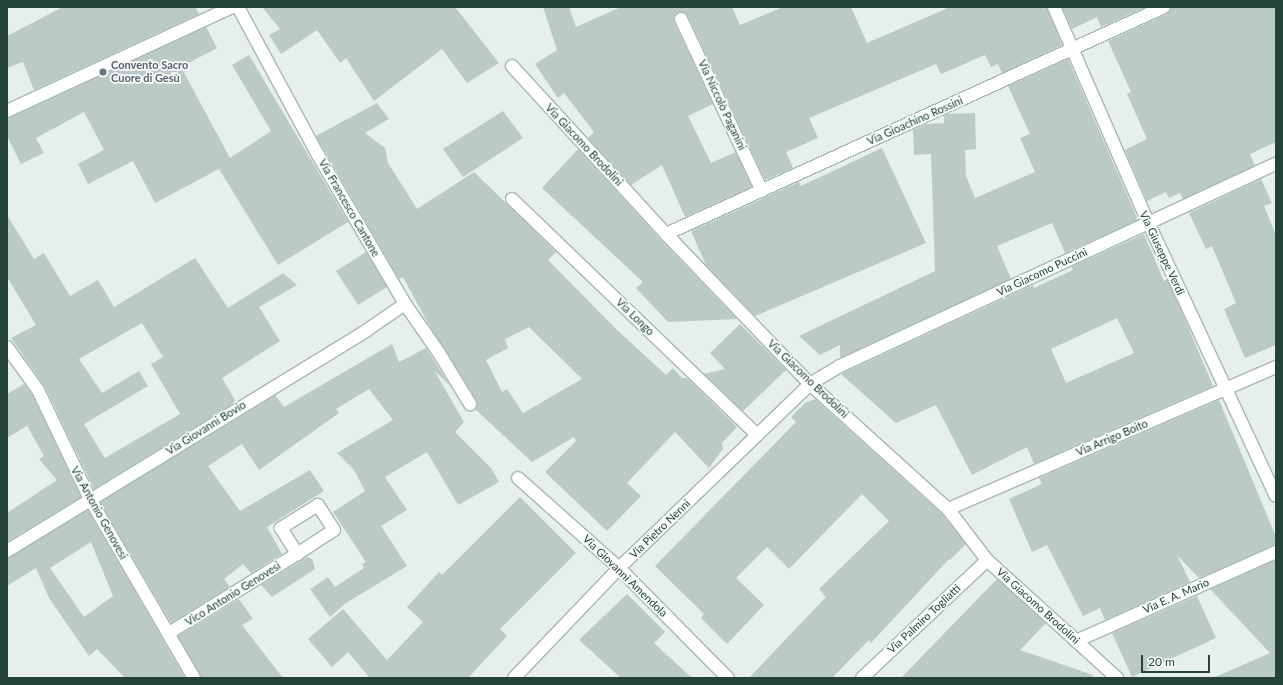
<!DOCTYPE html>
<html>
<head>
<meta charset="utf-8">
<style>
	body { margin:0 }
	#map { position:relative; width:1283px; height:685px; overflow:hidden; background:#e6efeb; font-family:Lato,sans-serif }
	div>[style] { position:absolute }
	.building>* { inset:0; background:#bbcac4 }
	.roads { filter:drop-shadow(1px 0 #a8b8b2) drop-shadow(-1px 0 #a8b8b2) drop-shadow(0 1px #a8b8b2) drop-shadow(0 -1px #a8b8b2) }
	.street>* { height:12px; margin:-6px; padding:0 6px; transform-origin:6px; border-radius:6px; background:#fff }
	.dots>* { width:11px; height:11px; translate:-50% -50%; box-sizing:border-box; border:2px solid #f7fbf9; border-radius:50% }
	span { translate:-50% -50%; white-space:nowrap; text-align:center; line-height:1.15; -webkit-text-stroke:3.5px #f7fbf9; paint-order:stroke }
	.worship-label { font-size:11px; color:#5b616d; font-weight:700 }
	.left { translate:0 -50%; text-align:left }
	.street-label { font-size:11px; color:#24423a }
	.frame { position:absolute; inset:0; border:8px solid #24423a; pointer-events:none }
	.scale { position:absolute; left:1141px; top:655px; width:69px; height:18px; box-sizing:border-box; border:2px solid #24423a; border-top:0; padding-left:5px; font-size:12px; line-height:14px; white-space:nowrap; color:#24423a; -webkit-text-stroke:3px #f7fbf9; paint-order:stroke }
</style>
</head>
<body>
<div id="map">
	<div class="building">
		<div style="clip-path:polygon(63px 7px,195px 7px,199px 14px,34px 90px,23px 62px,7px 68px,7px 36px)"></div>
		<div style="clip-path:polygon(262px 7px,455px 7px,499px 63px,467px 83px,442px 49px,374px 101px,346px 58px,340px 63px,317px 30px,281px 54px,269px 35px,280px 29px)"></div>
		<div style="clip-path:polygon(543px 7px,569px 7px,576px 27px,621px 7px,732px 7px,740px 25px,783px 7px,851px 7px,867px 43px,950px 7px,1047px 7px,1062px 45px,1002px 73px,998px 64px,991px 67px,985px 55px,941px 74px,936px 64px,809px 118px,818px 138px,786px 152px,793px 168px,765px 180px,688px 16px,678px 12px,675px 15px,674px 22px,713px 104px,688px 116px,711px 163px,736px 152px,752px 187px,685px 217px,662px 165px,631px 185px,588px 138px,594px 132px,564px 93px,558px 98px,535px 64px,557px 50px)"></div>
		<div style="clip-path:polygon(1062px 7px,1146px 7px,1101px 27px,1097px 17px,1072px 29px)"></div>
		<div style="clip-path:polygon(1171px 7px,1276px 7px,1276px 142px,1250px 154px,1255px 166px,1183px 199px,1180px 193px,1169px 198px,1166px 192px,1147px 201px,1125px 150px,1147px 139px,1127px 94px,1131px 92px,1108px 41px,1167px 14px)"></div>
		<div style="clip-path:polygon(206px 27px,217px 48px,181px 67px,230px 158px,271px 131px,232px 65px,249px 55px,348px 222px,278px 265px,219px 169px,155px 203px,133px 161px,88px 184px,78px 164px,104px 150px,84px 112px,36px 138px,44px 153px,21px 164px,7px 136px,7px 119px)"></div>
		<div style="clip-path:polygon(1068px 59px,1138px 220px,1065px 253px,1052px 223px,997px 246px,1011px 279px,840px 358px,840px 345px,820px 355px,799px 336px,935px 271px,931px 154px,914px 155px,913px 130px,926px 124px,944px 123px,944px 116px,946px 114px,975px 113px,976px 149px,965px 150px,966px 176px,975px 198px,1035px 172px,1020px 138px,1030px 134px,1008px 86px)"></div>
		<div style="clip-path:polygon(evenodd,377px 103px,389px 119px,365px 133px,385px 148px,388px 163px,417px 209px,474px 172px,556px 252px,548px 260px,615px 328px,666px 375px,673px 368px,682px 378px,687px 378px,732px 422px,737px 427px,722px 443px,723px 449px,709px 468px,675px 432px,627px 483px,641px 496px,607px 531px,545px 472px,576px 441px,574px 437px,532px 462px,475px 409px,476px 400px,429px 325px,403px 277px,399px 279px,316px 136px,377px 103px,529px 327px,582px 379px,523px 413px,507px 389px,502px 392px,486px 360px,508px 348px,505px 339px,529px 327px)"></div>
		<div style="clip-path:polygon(503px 111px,523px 138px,463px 177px,443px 149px)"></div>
		<div style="clip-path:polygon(882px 148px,926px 243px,755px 316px,706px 265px,691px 231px,799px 182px,801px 186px)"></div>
		<div style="clip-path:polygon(578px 149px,660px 239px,737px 319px,668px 322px,636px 288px,643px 282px,542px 188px)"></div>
		<div style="clip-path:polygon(1261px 179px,1272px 203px,1264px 206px,1276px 235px,1276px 345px,1245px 358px,1224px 309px,1236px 303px,1212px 246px,1206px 249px,1189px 213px)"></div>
		<div style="clip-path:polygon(evenodd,7px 215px,34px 259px,44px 253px,70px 296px,98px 280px,114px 307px,195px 258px,228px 308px,283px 273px,297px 285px,259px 307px,280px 341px,222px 378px,236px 402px,94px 489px,45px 387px,11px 338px,36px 325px,7px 277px,7px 215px,142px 323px,163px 357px,151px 364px,180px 414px,105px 458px,84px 424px,148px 386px,139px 371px,102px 393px,79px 359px,142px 323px)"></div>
		<div style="clip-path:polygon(evenodd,1144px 234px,1164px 281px,1167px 279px,1184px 317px,1213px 386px,1034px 464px,1027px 447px,972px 475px,936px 405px,896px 423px,841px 374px,1033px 285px,1034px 288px,1073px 270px,1071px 267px,1144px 234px,1117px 318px,1134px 353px,1066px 383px,1051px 349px,1117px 318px)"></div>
		<div style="clip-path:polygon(366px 252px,387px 287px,358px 305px,336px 271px)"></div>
		<div style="clip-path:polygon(740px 324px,786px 370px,743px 411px,704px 374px,725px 369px,710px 353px)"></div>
		<div style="clip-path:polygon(392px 344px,399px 362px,426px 348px,450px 386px,434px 370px,464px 422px,455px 432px,491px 468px,499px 482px,458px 505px,427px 452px,385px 477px,407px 510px,381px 526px,407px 566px,346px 603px,330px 617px,310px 589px,328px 577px,335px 587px,364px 568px,362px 564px,366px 562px,333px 512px,365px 491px,354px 470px,337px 453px,393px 420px,369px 389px,336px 409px,339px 413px,259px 470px,242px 444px,208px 466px,240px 511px,310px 470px,324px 491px,267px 527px,282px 554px,251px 573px,243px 564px,224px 579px,230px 587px,171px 623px,100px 502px,275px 395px,284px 407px)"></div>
		<div style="clip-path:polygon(24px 384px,32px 394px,81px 497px,7px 542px,7px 513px,57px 480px,39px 459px,44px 456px,27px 426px,7px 438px,7px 394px)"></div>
		<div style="clip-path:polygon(815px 399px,942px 514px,966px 544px,950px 560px,949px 559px,871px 643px,869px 640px,832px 678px,749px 678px,826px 597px,819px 589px,889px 521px,862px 494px,789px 569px,767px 547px,736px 578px,764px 605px,727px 644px,701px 618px,704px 614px,655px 566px,796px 422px,791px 417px,805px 403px)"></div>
		<div style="clip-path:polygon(1219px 400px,1276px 537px,1276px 545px,1199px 578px,1177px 555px,1190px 582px,1105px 620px,1100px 608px,1083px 616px,1047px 545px,1032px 552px,1009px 499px,1042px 484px,1039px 478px)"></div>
		<div style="clip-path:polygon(520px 497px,576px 553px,500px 629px,507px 636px,468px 678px,370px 678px,348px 652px,332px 667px,308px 639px,343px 609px,387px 660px,423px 622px,407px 607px,439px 572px,442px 575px)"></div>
		<div style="clip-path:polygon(evenodd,88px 510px,185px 678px,125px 678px,97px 649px,89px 656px,49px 598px,36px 568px,7px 586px,7px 558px,88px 510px,91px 542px,113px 596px,84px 617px,50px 568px,91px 542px)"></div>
		<div style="clip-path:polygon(307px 557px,312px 559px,315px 569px,272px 597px,261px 585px)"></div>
		<div style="clip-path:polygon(1276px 560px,1276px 678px,1213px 678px,1270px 653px,1210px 589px)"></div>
		<div style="clip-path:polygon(997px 579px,1046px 623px,1020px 650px,1093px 675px,1092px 678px,901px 678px)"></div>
		<div style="clip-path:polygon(627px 594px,665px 632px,654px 643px,692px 678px,621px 678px,579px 640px)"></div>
		<div style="clip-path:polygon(1197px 596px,1216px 638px,1132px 677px,1112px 633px)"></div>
		<div style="clip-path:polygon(239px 599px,253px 619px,242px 625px,283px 678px,201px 678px,178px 636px)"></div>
	</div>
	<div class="roads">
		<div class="street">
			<div style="left:238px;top:7px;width:168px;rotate:61.6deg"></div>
			<div style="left:318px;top:155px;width:173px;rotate:59.7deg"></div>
			<div style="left:405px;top:304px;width:60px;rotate:55.2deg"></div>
			<div style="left:439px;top:353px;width:60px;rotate:58.7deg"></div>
			<div style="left:1054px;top:7px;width:235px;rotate:66.4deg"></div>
			<div style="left:1148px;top:222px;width:302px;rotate:65deg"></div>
			<div style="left:681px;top:19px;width:190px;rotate:64.8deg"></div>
			<div style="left:512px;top:66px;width:228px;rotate:47.5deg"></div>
			<div style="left:666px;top:234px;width:208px;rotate:46.2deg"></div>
			<div style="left:810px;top:384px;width:186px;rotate:42.2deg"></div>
			<div style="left:948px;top:509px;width:64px;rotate:52.6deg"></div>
			<div style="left:987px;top:560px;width:176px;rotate:42.2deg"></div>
			<div style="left:7px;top:111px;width:248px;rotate:-24.8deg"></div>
			<div style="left:512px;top:199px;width:340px;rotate:43.9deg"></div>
			<div style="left:666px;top:234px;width:547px;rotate:-24.5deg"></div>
			<div style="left:7px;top:347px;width:53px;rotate:54.2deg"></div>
			<div style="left:38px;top:390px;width:123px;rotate:64.5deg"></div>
			<div style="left:91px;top:501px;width:205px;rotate:59.8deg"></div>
			<div style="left:518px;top:478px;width:135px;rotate:41.7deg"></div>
			<div style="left:619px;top:568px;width:155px;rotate:45.3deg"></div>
			<div style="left:948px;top:509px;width:357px;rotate:-23.4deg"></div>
			<div style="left:7px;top:551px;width:422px;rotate:-31.5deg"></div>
			<div style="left:367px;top:330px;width:46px;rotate:-34.4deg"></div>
			<div style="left:169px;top:633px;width:150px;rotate:-31.7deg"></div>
			<div style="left:297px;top:554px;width:44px;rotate:-33deg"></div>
			<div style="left:334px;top:530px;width:30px;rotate:-123deg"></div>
			<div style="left:318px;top:505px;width:44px;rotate:148.1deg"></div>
			<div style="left:281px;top:528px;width:31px;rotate:58deg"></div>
			<div style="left:1076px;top:641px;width:219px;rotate:-24deg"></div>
			<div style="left:514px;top:678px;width:152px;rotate:-46.3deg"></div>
			<div style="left:619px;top:568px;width:265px;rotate:-43.9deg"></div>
			<div style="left:810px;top:384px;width:35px;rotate:-31deg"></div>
			<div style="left:840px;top:366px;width:481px;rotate:-24.9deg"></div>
			<div style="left:862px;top:678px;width:172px;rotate:-43.3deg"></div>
		</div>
	</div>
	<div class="dots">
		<div style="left:103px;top:72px;background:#6b7280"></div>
	</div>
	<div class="worship-label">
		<span class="left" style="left:111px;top:72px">Convento Sacro<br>Cuore di Gesù</span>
	</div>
	<div class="street-label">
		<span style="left:722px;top:105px;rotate:65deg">Via Niccolò Paganini</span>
		<span style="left:915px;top:121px;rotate:-24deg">Via Gioachino Rossini</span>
		<span style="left:584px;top:145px;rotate:47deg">Via Giacomo Brodolini</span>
		<span style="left:349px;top:208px;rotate:60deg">Via Francesco Cantone</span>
		<span style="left:1162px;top:253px;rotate:65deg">Via Giuseppe Verdi</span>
		<span style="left:1042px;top:272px;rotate:-25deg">Via Giacomo Puccini</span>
		<span style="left:635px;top:317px;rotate:44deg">Via Longo</span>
		<span style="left:808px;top:379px;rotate:44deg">Via Giacomo Brodolini</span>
		<span style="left:206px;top:428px;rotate:-32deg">Via Giovanni Bovio</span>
		<span style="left:1112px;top:438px;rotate:-23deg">Via Arrigo Boito</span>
		<span style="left:99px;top:513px;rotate:61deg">Via Antonio Genovesi</span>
		<span style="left:660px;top:529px;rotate:-44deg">Via Pietro Nenni</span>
		<span style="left:625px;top:576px;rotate:44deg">Via Giovanni Amendola</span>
		<span style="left:233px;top:594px;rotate:-32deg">Vico Antonio Genovesi</span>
		<span style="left:1176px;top:596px;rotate:-24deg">Via E. A. Mario</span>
		<span style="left:1038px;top:606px;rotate:42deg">Via Giacomo Brodolini</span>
		<span style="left:924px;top:619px;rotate:-43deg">Via Palmiro Togliatti</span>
	</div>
	<div class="frame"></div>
	<div class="scale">20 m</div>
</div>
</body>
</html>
